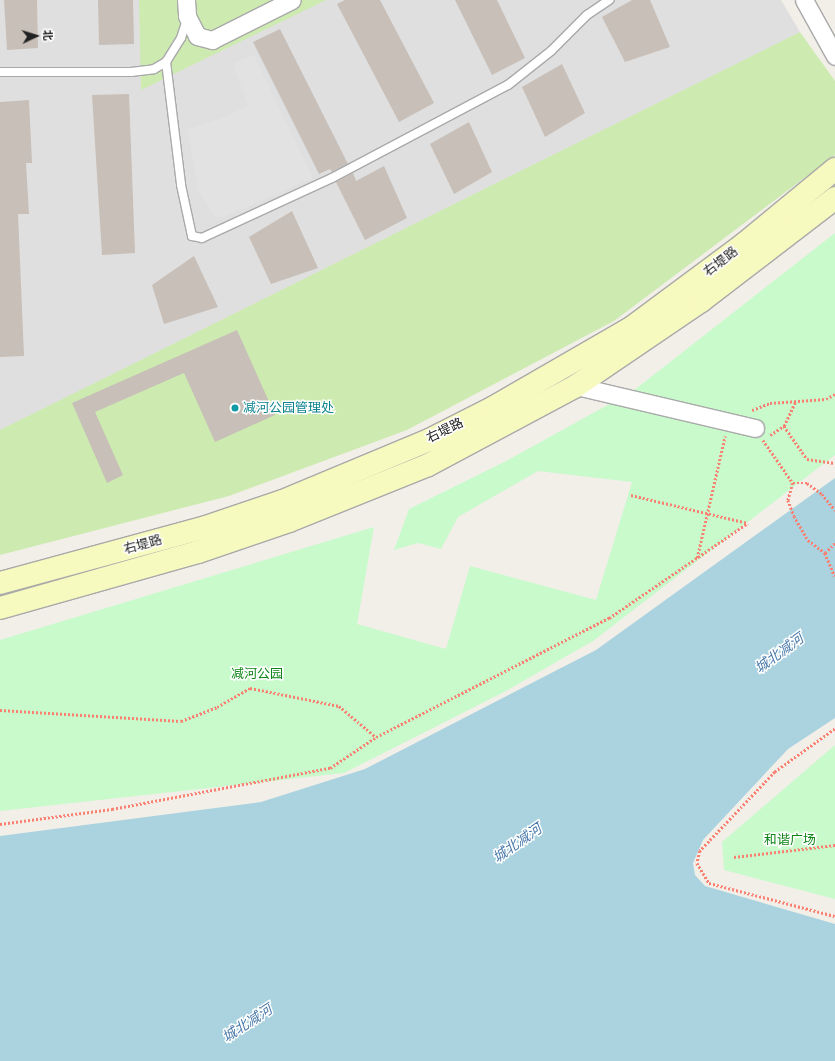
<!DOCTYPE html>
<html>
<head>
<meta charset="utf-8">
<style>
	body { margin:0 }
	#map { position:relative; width:835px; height:1061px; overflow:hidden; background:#f2efe9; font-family:Arial,"Noto Sans SC",sans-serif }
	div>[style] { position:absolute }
	.residential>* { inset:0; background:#e0dfdf }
	.grass>* { inset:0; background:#cdebb0 }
	.park>* { inset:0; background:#c8facc }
	.parking>* { inset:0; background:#e2e2e2 }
	.water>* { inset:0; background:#aad3df }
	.building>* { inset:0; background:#c7bfb8 }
	.path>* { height:2.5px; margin-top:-1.25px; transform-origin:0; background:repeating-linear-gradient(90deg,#fa8072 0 2px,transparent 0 4px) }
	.roads { filter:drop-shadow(1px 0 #a9a9a9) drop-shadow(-1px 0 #a9a9a9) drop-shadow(0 1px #a9a9a9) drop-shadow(0 -1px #a9a9a9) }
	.lane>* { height:8px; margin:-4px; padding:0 4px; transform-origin:4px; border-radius:4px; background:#fff }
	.street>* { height:17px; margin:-8.5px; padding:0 8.5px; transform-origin:8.5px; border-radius:8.5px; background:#fff }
	.secondary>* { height:22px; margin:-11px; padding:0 11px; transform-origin:11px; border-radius:11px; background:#f7fabf }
	.dots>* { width:11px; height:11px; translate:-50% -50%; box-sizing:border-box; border:2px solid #fff; border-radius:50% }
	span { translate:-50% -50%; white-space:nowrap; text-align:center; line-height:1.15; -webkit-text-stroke:3px #fff; paint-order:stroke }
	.street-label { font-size:13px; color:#222 }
	.culture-label { font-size:13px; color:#0d838f }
	.left { translate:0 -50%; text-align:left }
	.park-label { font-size:13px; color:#0c8416 }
	.water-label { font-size:14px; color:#4a7aab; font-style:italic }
	.north { position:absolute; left:16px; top:16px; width:40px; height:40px; -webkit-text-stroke:3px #fff; paint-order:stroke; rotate:86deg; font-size:11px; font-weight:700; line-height:16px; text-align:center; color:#222 }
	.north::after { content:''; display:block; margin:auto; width:14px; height:18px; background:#222; clip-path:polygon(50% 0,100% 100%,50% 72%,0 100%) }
</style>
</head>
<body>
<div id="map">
	<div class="residential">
		<div style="clip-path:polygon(0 0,781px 0,800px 32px,385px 257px,0 432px)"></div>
	</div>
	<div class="grass">
		<div style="clip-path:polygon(139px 0,326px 0,141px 90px)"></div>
		<div style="clip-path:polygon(800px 32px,835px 81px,835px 155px,614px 321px,407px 430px,229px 496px,0 555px,0 430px)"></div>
	</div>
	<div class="park">
		<div style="clip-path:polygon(835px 233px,835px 455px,593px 641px,504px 692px,344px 773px,0 811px,0 640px,374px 527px,357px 624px,446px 649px,470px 566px,596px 600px,632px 482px,538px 471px,458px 517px,441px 549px,418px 543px,394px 550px,409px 509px,506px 461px,633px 391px)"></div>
		<div style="clip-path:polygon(835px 745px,835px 899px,724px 870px,722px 842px)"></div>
	</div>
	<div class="parking">
		<div style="clip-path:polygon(253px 54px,313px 178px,223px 217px,215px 217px,199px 191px,187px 130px,222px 118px,248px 105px,233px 64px)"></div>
	</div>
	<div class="water">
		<div style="clip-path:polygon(835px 478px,835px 718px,788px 749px,703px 840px,693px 863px,695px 875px,705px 886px,835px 924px,835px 1061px,0 1061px,0 836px,261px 802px,365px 769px,596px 650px)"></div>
	</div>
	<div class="building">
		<div style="clip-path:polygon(4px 0,37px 0,38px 48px,7px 50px)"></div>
		<div style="clip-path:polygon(98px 0,133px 0,134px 44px,99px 45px)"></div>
		<div style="clip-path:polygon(345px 0,380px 0,434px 103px,399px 122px,337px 4px)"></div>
		<div style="clip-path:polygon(455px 0,497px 0,525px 58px,492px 75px)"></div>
		<div style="clip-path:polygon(632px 0,650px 0,670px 47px,625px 62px,602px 17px)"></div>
		<div style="clip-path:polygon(280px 29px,348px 164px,332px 172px,330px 169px,319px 174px,253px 42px)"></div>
		<div style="clip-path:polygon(562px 64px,585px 113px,545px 137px,522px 87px)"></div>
		<div style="clip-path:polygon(129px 94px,135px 253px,102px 255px,92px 95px)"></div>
		<div style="clip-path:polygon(29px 100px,32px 163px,26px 163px,29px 214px,18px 214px,24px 356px,0 357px,0 102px)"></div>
		<div style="clip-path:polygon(469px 122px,492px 172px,454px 194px,430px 144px)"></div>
		<div style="clip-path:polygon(384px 166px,407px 218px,365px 240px,336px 182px,353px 173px,356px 181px)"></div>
		<div style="clip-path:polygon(292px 211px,318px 268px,271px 284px,249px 237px)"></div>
		<div style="clip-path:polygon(194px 256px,218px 307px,164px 324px,152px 285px)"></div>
		<div style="clip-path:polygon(237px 330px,275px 415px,215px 442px,184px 373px,95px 412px,123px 475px,107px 483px,72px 403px)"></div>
	</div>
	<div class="path">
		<div style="left:752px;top:410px;width:19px;rotate:-21deg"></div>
		<div style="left:770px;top:403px;width:56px;rotate:-4.1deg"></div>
		<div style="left:826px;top:399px;width:10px;rotate:-29deg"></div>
		<div style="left:784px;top:426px;width:40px;rotate:55.1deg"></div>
		<div style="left:807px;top:459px;width:28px;rotate:8deg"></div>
		<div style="left:770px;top:435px;width:17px;rotate:-33deg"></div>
		<div style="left:784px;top:426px;width:26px;rotate:-65deg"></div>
		<div style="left:763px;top:440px;width:52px;rotate:55.1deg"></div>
		<div style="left:793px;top:483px;width:18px;rotate:106deg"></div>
		<div style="left:788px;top:500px;width:17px;rotate:69deg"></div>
		<div style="left:794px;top:516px;width:28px;rotate:60deg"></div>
		<div style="left:808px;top:540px;width:21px;rotate:37deg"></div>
		<div style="left:825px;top:553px;width:25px;rotate:67deg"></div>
		<div style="left:793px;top:483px;width:14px"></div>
		<div style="left:807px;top:483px;width:19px;rotate:36deg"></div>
		<div style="left:822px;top:494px;width:21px;rotate:51deg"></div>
		<div style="left:631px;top:495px;width:120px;rotate:13.5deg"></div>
		<div style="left:825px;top:553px;width:14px;rotate:-45deg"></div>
		<div style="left:697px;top:558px;width:125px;rotate:-77.1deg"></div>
		<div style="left:0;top:710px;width:181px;rotate:3.5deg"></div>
		<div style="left:181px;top:721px;width:39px;rotate:-21deg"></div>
		<div style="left:217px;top:707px;width:38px;rotate:-30deg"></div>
		<div style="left:250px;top:688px;width:91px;rotate:11.4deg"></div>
		<div style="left:339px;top:706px;width:48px;rotate:40deg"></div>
		<div style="left:835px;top:729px;width:74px;rotate:144.4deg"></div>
		<div style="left:775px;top:772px;width:109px;rotate:133.5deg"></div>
		<div style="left:700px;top:851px;width:12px;rotate:104deg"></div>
		<div style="left:697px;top:863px;width:23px;rotate:59deg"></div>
		<div style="left:709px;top:883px;width:130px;rotate:14.7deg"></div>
		<div style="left:0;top:824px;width:113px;rotate:-7.6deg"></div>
		<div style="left:112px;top:809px;width:222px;rotate:-10.7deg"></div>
		<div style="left:330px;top:768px;width:55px;rotate:-34deg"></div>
		<div style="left:376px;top:737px;width:262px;rotate:-27.1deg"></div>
		<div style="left:609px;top:618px;width:168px;rotate:-34.4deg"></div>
		<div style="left:734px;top:857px;width:102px;rotate:-6.8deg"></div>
	</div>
	<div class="roads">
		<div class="lane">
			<div style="left:166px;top:62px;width:124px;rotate:83deg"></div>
			<div style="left:181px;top:185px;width:52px;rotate:77.8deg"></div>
			<div style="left:192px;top:236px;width:10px;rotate:11deg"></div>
			<div style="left:202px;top:238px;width:143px;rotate:-24.8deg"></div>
			<div style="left:332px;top:178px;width:199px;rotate:-27.9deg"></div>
			<div style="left:508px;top:85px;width:55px;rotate:-38.3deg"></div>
			<div style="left:551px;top:51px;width:51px;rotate:-45deg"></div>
			<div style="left:587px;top:15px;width:27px;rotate:-34deg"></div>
			<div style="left:0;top:72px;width:131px"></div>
			<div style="left:131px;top:72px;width:23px;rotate:-7deg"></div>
			<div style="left:154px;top:69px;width:14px;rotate:-30deg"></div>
			<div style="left:166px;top:62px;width:28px;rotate:-58deg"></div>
			<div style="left:181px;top:38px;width:20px;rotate:-72deg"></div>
		</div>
		<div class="street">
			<div style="left:186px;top:0;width:16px;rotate:86deg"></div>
			<div style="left:187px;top:16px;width:22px;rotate:63deg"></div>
			<div style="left:197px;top:36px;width:16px;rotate:15deg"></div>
			<div style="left:212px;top:40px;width:89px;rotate:-26.6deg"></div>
			<div style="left:804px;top:0;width:64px;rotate:61deg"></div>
			<div style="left:576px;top:386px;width:184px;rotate:13.2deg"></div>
		</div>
		<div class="secondary">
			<div style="left:0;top:583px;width:213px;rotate:-15.2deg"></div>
			<div style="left:206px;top:527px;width:81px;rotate:-18.7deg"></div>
			<div style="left:283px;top:501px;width:158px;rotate:-22.7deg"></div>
			<div style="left:429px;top:440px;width:73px;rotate:-26.9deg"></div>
			<div style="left:494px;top:407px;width:158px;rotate:-30deg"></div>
			<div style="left:631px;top:328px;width:141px;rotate:-36.6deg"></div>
			<div style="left:744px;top:244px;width:118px;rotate:-39.5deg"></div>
			<div style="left:0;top:608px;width:206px;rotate:-15.8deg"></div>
			<div style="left:198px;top:552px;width:96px;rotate:-18.8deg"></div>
			<div style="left:289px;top:521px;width:150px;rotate:-21.9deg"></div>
			<div style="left:428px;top:465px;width:168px;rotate:-28.1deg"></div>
			<div style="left:576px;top:386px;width:151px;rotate:-34.2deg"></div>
			<div style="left:701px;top:301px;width:169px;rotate:-37.5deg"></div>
		</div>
	</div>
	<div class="dots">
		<div style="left:235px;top:408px;background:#0f9aa8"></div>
	</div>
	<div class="street-label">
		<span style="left:721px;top:262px;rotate:-38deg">右堤路</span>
		<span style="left:445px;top:431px;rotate:-26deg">右堤路</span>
		<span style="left:143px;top:545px;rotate:-16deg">右堤路</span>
	</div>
	<div class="culture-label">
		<span class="left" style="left:243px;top:408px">减河公园管理处</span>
	</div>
	<div class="park-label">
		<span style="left:257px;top:674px">减河公园</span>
		<span style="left:790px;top:840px">和谐广场</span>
	</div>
	<div class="water-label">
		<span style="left:779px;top:653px;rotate:-36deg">城北减河</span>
		<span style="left:517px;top:843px;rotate:-35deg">城北减河</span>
		<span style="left:247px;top:1023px;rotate:-33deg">城北减河</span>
	</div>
	<div class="north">北</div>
</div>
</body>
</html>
